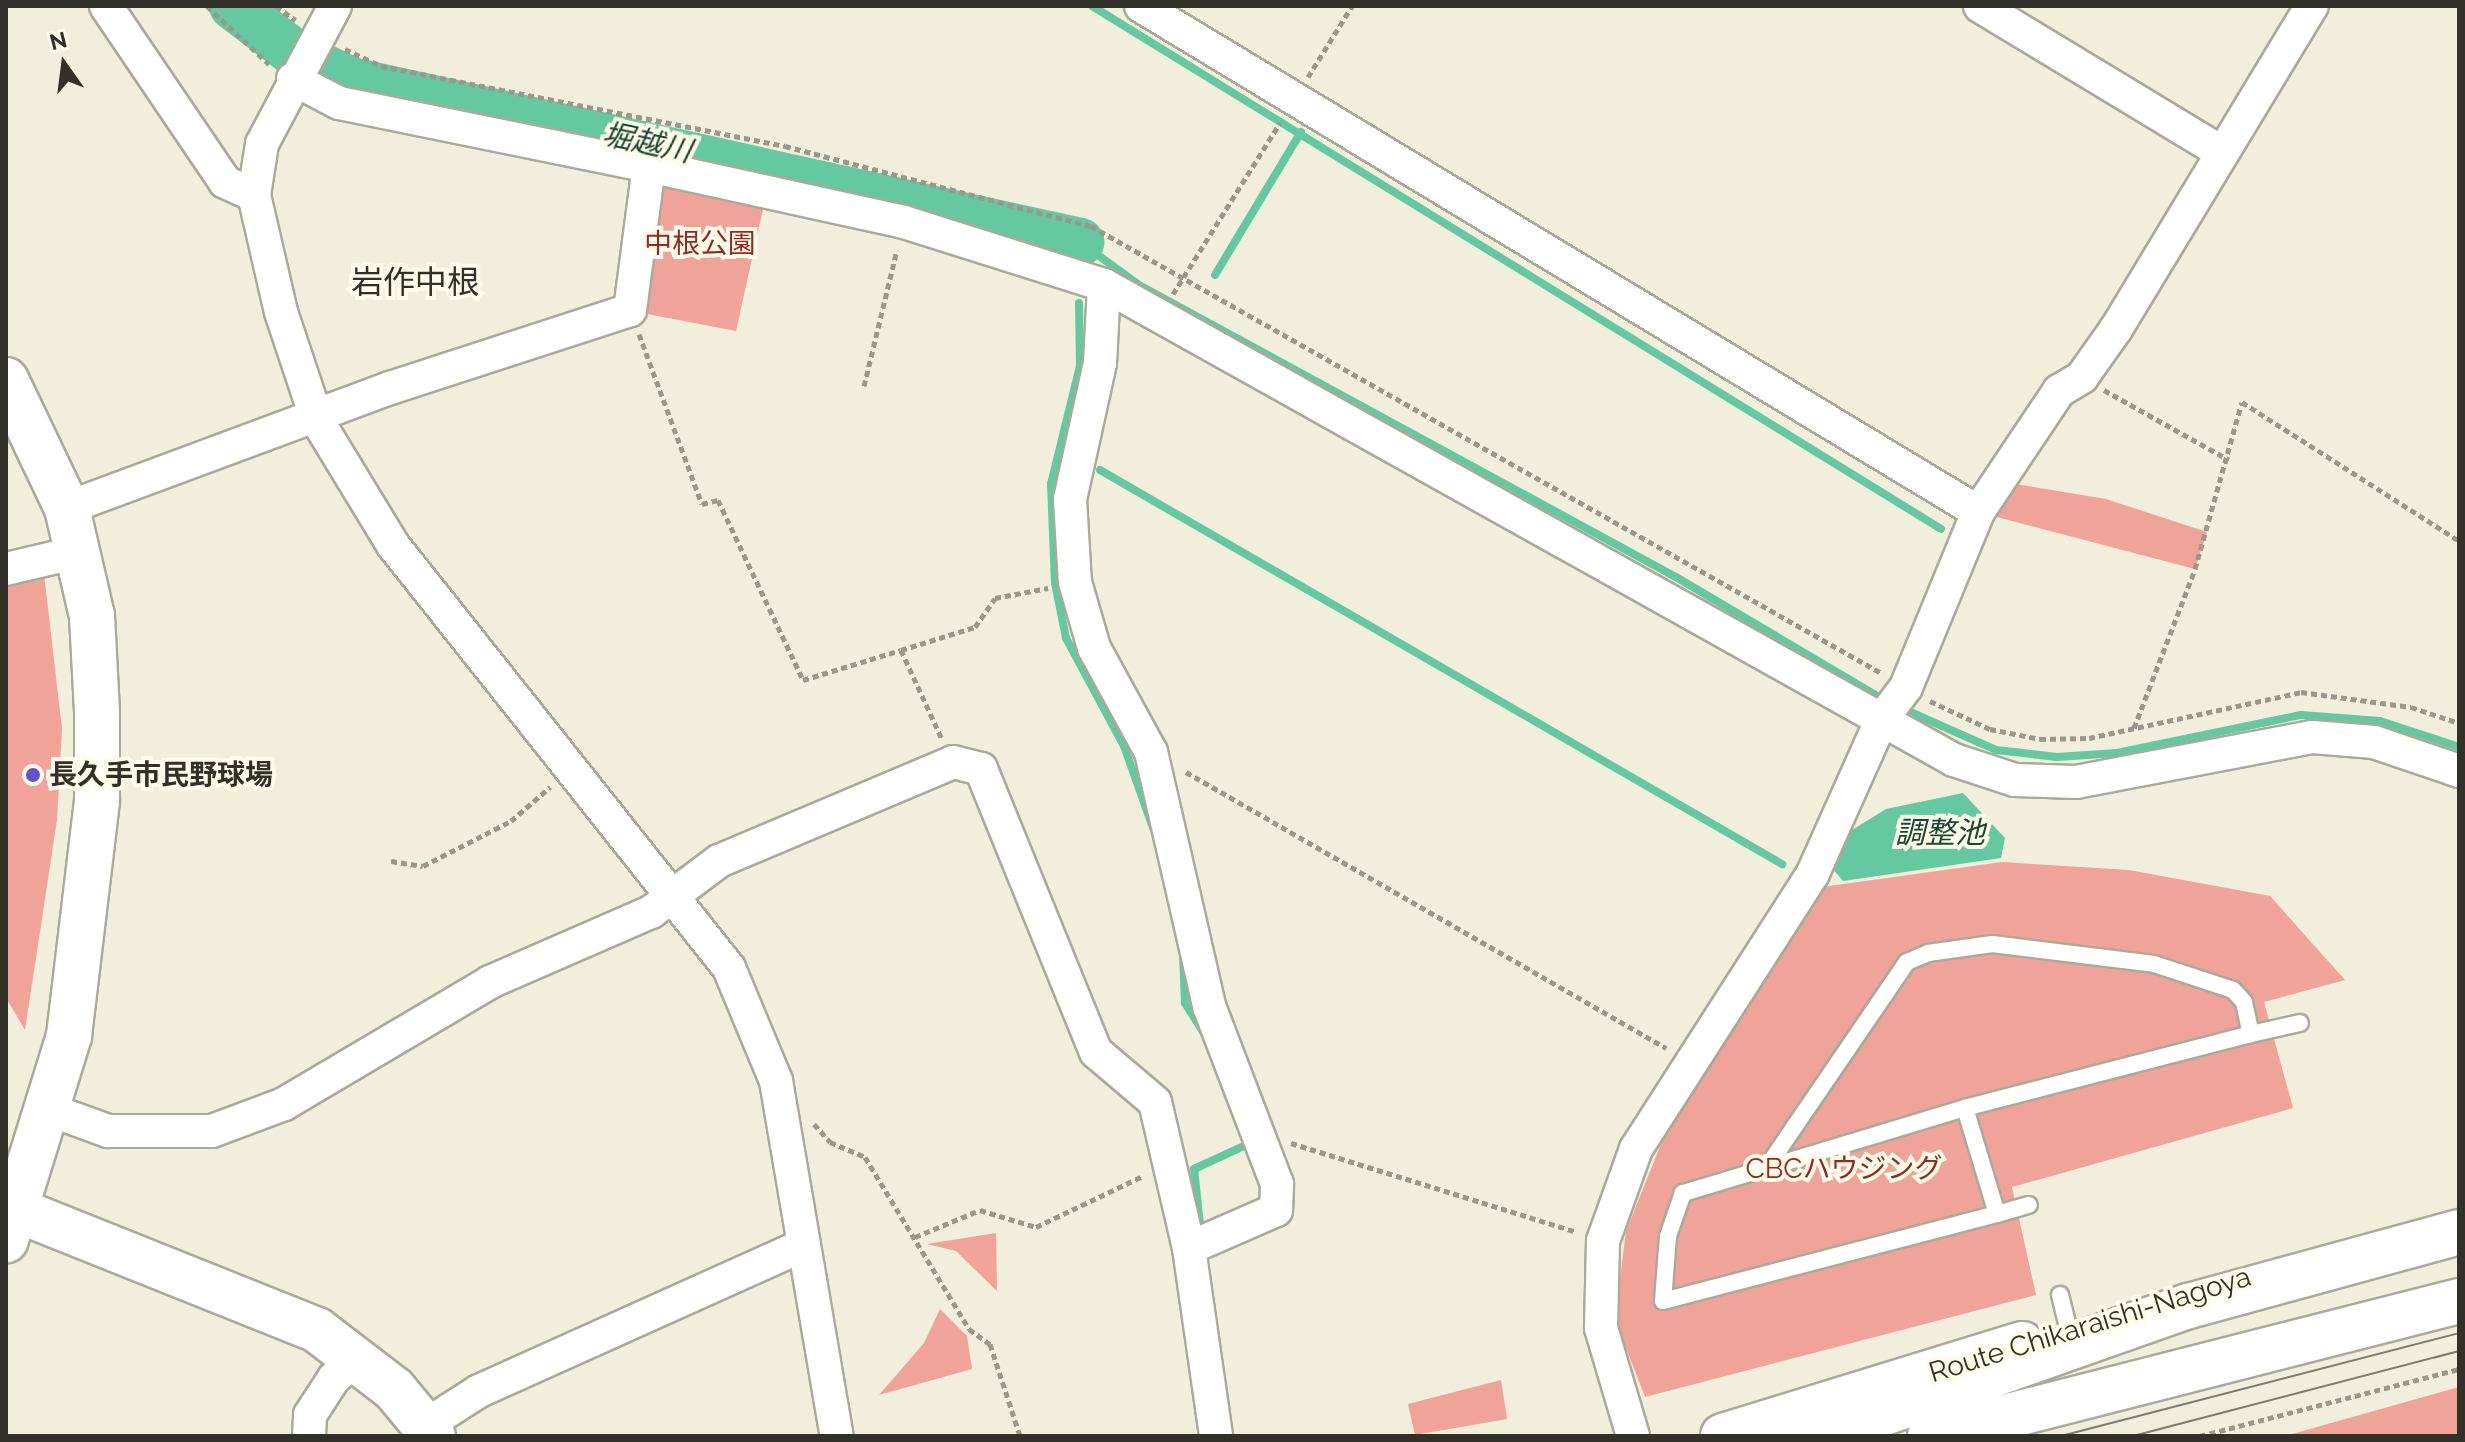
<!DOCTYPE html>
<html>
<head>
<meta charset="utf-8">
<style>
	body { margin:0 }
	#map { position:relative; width:2465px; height:1442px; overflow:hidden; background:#f1eedc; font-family:Raleway,"Noto Sans JP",sans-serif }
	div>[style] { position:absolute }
	.green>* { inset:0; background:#efa399 }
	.water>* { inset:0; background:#64c9a1 }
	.stream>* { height:8px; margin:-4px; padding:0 4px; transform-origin:4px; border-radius:4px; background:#64c9a1 }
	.river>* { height:48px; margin:-24px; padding:0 24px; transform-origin:24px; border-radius:24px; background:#64c9a1 }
	.path>* { height:5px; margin-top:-2.5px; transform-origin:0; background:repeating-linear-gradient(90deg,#9a988b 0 6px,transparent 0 10px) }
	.roads { filter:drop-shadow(2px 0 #aca998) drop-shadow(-2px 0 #aca998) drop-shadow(0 2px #aca998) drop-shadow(0 -2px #aca998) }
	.service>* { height:16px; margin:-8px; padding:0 8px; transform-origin:8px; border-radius:8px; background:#fff }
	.minor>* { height:32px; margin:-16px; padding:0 16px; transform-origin:16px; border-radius:16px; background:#fff }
	.secondary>* { height:44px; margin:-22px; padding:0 22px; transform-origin:22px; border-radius:22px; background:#fff }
	.primary>* { height:44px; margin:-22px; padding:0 22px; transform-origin:22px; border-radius:22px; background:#fff }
	.motorway>* { height:44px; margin:-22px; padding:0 22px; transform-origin:22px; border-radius:22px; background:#fff }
	.tram>* { height:2px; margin:-1px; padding:0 1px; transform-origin:1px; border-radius:1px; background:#7d7c70 }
	.dots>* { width:22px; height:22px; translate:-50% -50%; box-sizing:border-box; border:4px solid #fffbe9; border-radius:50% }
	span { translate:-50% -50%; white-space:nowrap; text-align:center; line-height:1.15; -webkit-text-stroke:8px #fffbe9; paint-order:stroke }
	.park-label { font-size:28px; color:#922923 }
	.poi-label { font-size:28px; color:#313029; font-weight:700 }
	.left { translate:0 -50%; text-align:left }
	.street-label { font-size:28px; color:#313029 }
	.water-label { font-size:30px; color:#1a4635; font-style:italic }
	.quarter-label { font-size:32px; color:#313029 }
	.frame { position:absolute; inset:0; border:8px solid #313029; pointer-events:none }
	.north { position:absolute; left:24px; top:24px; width:80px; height:80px; -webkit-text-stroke:6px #fffbe9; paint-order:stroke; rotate:346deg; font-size:22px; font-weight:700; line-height:32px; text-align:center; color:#313029 }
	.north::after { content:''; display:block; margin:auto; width:28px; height:36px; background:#313029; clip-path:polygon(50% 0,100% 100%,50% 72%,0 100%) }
</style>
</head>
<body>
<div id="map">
	<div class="green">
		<div style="clip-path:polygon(653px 175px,765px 200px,736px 331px,637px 312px)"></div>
		<div style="clip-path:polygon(1998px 481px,2106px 499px,2207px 532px,2195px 569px,1978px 512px)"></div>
		<div style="clip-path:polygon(44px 574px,62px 729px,57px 820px,25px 1030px,6px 998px,6px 583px)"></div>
		<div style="clip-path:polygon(2002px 862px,2129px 870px,2270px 896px,2345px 980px,2264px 1002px,2293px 1108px,2012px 1187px,2036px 1295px,1645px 1397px,1615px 1319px,1626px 1231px,1665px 1134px,1822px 887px)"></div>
		<div style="clip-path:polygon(996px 1233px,997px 1291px,956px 1251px,927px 1244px)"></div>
		<div style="clip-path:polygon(940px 1309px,967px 1336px,972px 1369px,879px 1395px,924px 1343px)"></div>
		<div style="clip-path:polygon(1501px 1380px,1507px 1419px,1415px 1435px,1408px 1404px)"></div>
		<div style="clip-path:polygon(2459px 1387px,2459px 1436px,2285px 1436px)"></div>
	</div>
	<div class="water">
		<div style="clip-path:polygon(1963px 793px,2005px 838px,2001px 858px,1843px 881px,1827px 862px,1852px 830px,1886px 809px)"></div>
	</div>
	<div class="stream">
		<div style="left:1092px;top:6px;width:997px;rotate:31.63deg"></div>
		<div style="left:1080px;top:242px;width:73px;rotate:36.1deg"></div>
		<div style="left:1139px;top:285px;width:611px;rotate:28.54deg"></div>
		<div style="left:1676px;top:577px;width:244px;rotate:30.6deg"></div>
		<div style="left:1215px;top:275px;width:167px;rotate:-59deg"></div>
		<div style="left:1079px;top:303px;width:63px;rotate:89.1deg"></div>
		<div style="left:1080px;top:366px;width:122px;rotate:103.8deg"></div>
		<div style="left:1051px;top:484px;width:99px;rotate:87.7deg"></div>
		<div style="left:1055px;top:583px;width:56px;rotate:78.7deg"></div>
		<div style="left:1066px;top:638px;width:123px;rotate:61.8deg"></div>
		<div style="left:1124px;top:746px;width:87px;rotate:70.5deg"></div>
		<div style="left:1100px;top:470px;width:788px;rotate:30.02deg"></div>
		<div style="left:1899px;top:707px;width:106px;rotate:23.9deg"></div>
		<div style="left:1996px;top:750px;width:61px;rotate:6.5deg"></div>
		<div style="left:2057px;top:757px;width:60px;rotate:-3.8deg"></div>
		<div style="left:2117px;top:753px;width:188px;rotate:-11.7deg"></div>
		<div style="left:2301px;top:715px;width:79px;rotate:4.3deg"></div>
		<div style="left:2380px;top:721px;width:83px;rotate:18.2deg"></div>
		<div style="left:1183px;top:954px;width:49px;rotate:87.7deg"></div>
		<div style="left:1185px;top:1003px;width:38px;rotate:58deg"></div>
		<div style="left:1201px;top:1234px;width:65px;rotate:-96.1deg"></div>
		<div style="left:1194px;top:1169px;width:60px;rotate:-24.8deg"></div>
	</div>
	<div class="river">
		<div style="left:233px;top:6px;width:81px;rotate:37.4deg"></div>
		<div style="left:297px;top:55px;width:60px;rotate:25.7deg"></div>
		<div style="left:351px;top:81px;width:747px;rotate:12.45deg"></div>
	</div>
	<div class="path">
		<div style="left:207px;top:6px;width:85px;rotate:43.1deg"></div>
		<div style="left:276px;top:6px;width:24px;rotate:36deg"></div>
		<div style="left:345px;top:49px;width:40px;rotate:25deg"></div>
		<div style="left:381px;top:66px;width:412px;rotate:11.2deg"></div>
		<div style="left:785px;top:146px;width:316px;rotate:14.7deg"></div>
		<div style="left:1091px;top:226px;width:910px;rotate:29.49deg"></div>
		<div style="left:1308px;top:77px;width:84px;rotate:-58.2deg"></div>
		<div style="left:1173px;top:294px;width:202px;rotate:-58deg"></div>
		<div style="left:639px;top:334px;width:181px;rotate:69.7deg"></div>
		<div style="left:702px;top:504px;width:16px;rotate:-14deg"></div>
		<div style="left:718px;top:500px;width:199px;rotate:64.7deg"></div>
		<div style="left:803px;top:680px;width:102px;rotate:-17deg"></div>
		<div style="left:901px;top:650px;width:98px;rotate:65.3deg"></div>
		<div style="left:864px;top:386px;width:140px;rotate:-76.4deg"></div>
		<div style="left:2104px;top:390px;width:143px;rotate:29.2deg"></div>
		<div style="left:901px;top:650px;width:77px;rotate:-17.3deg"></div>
		<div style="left:975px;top:627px;width:35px;rotate:-55deg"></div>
		<div style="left:995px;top:598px;width:54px;rotate:-10.7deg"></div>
		<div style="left:1930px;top:701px;width:66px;rotate:25deg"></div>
		<div style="left:1990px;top:729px;width:51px;rotate:11.3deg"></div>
		<div style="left:2040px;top:739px;width:49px;rotate:-1.2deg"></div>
		<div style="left:2089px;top:738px;width:217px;rotate:-12.2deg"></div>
		<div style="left:2301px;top:692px;width:111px;rotate:7.8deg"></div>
		<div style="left:2411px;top:707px;width:51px;rotate:18.4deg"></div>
		<div style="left:2134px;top:728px;width:170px;rotate:-69deg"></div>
		<div style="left:2195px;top:569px;width:173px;rotate:-74.3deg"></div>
		<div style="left:2242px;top:402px;width:258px;rotate:32.6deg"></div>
		<div style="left:1186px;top:772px;width:554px;rotate:29.9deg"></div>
		<div style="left:391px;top:861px;width:32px;rotate:9deg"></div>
		<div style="left:423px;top:866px;width:99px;rotate:-27.1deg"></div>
		<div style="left:511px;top:821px;width:52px;rotate:-41.1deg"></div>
		<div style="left:814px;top:1124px;width:24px;rotate:48deg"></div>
		<div style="left:830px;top:1142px;width:38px;rotate:23deg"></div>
		<div style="left:865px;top:1157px;width:201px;rotate:58.8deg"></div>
		<div style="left:969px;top:1329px;width:26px;rotate:36deg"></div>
		<div style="left:990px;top:1344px;width:97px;rotate:71.9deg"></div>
		<div style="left:1291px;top:1143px;width:299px;rotate:17.3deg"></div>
		<div style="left:915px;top:1237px;width:70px;rotate:-22.6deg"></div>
		<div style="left:980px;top:1210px;width:59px;rotate:16.9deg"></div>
		<div style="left:1036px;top:1227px;width:119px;rotate:-25.5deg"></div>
		<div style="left:2200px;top:1436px;width:268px;rotate:-14.5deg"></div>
	</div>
	<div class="roads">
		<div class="service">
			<div style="left:2251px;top:1034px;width:50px;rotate:-12.7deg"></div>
			<div style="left:1767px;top:1167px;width:248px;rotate:-55.7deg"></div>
			<div style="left:1907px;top:962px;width:23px;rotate:-23deg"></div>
			<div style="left:1928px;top:953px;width:65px;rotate:-8deg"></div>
			<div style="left:1992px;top:944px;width:163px;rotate:7deg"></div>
			<div style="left:2154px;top:964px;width:83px;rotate:18.2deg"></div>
			<div style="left:2233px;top:990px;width:16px;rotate:47deg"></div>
			<div style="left:2244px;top:1002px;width:33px;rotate:78deg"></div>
			<div style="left:2251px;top:1034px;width:295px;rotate:165.5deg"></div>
			<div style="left:1965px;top:1108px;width:295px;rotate:163.2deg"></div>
			<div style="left:1683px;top:1193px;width:46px;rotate:109.2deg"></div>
			<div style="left:1668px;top:1236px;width:65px;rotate:94.4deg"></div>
			<div style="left:1663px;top:1301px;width:345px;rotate:-14.6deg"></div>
			<div style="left:1997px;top:1214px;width:111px;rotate:-106.8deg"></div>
			<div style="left:1997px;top:1214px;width:33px;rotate:-16deg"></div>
			<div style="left:2060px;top:1295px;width:36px;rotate:76deg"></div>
		</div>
		<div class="minor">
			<div style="left:106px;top:6px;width:212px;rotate:55.9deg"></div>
			<div style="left:225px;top:182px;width:32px;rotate:24deg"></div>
			<div style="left:335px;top:6px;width:156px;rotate:117.9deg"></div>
			<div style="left:262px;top:144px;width:52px;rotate:98.9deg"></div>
			<div style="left:254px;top:195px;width:120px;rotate:77deg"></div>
			<div style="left:281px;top:312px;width:114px;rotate:71.6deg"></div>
			<div style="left:317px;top:420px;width:146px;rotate:58.7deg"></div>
			<div style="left:393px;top:545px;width:540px;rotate:51.54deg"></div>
			<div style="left:729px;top:968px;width:122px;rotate:67.4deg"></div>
			<div style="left:776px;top:1081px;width:360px;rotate:80.3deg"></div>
			<div style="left:1141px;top:6px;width:978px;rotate:31.15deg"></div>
			<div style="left:1980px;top:6px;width:282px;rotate:31.2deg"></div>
			<div style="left:649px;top:166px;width:261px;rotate:12.4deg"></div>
			<div style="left:904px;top:222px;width:210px;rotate:17.5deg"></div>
			<div style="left:1104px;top:285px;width:974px;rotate:29.2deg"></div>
			<div style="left:1954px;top:760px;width:64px;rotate:18.2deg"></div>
			<div style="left:2015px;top:780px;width:61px;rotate:1.9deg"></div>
			<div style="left:2076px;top:782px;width:240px;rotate:-10.8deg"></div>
			<div style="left:2312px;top:737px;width:62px;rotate:4.6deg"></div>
			<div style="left:2374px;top:742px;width:90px;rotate:18.8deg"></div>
			<div style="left:1104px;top:285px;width:78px;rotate:92.9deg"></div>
			<div style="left:1100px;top:363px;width:139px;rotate:102.4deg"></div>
			<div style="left:1070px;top:499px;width:83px;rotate:86.6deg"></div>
			<div style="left:1075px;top:582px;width:69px;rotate:73.9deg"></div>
			<div style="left:1094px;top:648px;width:119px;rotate:61.3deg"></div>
			<div style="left:1151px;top:752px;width:261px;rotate:77.1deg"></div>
			<div style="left:1209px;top:1006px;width:191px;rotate:69.1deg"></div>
			<div style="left:1277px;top:1184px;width:26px;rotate:92deg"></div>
			<div style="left:1276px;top:1210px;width:95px;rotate:156.4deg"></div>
			<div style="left:67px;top:508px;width:345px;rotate:-20.4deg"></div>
			<div style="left:390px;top:388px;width:252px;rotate:-18deg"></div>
			<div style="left:630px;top:310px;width:145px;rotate:-82.5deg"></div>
			<div style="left:649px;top:166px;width:316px;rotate:-168.5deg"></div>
			<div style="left:339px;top:103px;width:52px;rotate:-152.4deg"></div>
			<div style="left:6px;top:569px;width:74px;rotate:-13.3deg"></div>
			<div style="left:50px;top:1110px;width:62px;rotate:19.9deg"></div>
			<div style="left:108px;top:1131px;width:104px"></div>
			<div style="left:212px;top:1131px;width:77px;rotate:-20.6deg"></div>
			<div style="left:284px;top:1104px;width:239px;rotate:-30.6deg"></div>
			<div style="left:490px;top:982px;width:176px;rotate:-23.5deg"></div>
			<div style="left:651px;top:912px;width:85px;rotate:-36.9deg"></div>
			<div style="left:719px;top:861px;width:254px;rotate:-22.9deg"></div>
			<div style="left:953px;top:762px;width:29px;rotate:14deg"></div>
			<div style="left:981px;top:769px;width:305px;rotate:67.9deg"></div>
			<div style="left:1096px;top:1052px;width:77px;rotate:40.3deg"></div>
			<div style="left:1155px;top:1102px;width:150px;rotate:76.9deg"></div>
			<div style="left:1189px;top:1248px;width:190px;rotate:81.8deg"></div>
			<div style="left:426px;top:1425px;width:63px;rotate:-32.7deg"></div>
			<div style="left:479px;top:1391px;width:352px;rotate:-24.2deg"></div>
			<div style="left:309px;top:1436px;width:21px;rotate:-87deg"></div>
			<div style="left:310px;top:1415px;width:44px;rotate:-57deg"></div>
			<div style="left:334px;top:1378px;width:32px;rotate:-39deg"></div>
			<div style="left:1633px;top:1436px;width:113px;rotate:-106.5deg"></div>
			<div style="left:1601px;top:1328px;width:87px;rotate:-88.7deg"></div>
			<div style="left:1603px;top:1241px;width:98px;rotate:-70.3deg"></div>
			<div style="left:1636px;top:1149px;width:328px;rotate:-57.3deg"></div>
			<div style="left:1813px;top:873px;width:169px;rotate:-65.9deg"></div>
			<div style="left:1882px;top:719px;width:40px;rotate:-53deg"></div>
			<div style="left:1906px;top:687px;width:189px;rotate:-67.6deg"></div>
			<div style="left:1978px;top:512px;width:146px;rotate:-56.2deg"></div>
			<div style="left:2059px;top:391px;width:27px;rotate:-31deg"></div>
			<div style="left:2082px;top:377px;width:59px;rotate:-54.7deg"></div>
			<div style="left:2116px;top:329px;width:378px;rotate:-58.8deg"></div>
		</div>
		<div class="secondary">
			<div style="left:6px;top:380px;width:142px;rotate:64.5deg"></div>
			<div style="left:67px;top:508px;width:111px;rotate:77deg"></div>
			<div style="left:92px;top:616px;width:97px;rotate:87deg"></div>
			<div style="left:97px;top:713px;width:88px;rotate:90deg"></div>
			<div style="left:97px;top:801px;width:237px;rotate:96.8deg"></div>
			<div style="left:69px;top:1036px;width:214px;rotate:107.2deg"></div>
		</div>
		<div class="primary">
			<div style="left:17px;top:1210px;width:323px;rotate:21.8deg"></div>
			<div style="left:317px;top:1330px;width:97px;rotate:37.5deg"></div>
			<div style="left:394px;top:1389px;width:61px;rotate:50.3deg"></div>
			<div style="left:1723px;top:1436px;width:313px;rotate:-17.1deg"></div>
			<div style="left:1930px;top:1436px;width:546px;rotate:-14.32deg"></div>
		</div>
		<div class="motorway">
			<div style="left:1819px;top:1436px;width:392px;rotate:-19.4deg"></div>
			<div style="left:2189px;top:1306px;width:280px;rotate:-15.3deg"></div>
		</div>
	</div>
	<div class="tram">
		<div style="left:2061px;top:1436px;width:411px;rotate:-14.5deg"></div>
		<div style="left:2133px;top:1436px;width:337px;rotate:-14.6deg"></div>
	</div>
	<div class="dots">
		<div style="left:33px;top:775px;background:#6453cc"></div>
	</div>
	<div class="park-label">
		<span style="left:700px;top:244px">中根公園</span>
		<span style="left:1844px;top:1169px">CBCハウジング</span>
	</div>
	<div class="poi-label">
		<span class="left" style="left:49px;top:775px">長久手市民野球場</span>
	</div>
	<div class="street-label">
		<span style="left:2090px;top:1325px;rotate:-17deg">Route Chikaraishi-Nagoya</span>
	</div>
	<div class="water-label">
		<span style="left:647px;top:143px;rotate:12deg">堀越川</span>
		<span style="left:1940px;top:833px">調整池</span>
	</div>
	<div class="quarter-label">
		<span style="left:415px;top:282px">岩作中根</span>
	</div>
	<div class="frame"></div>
	<div class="north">N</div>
</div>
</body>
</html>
